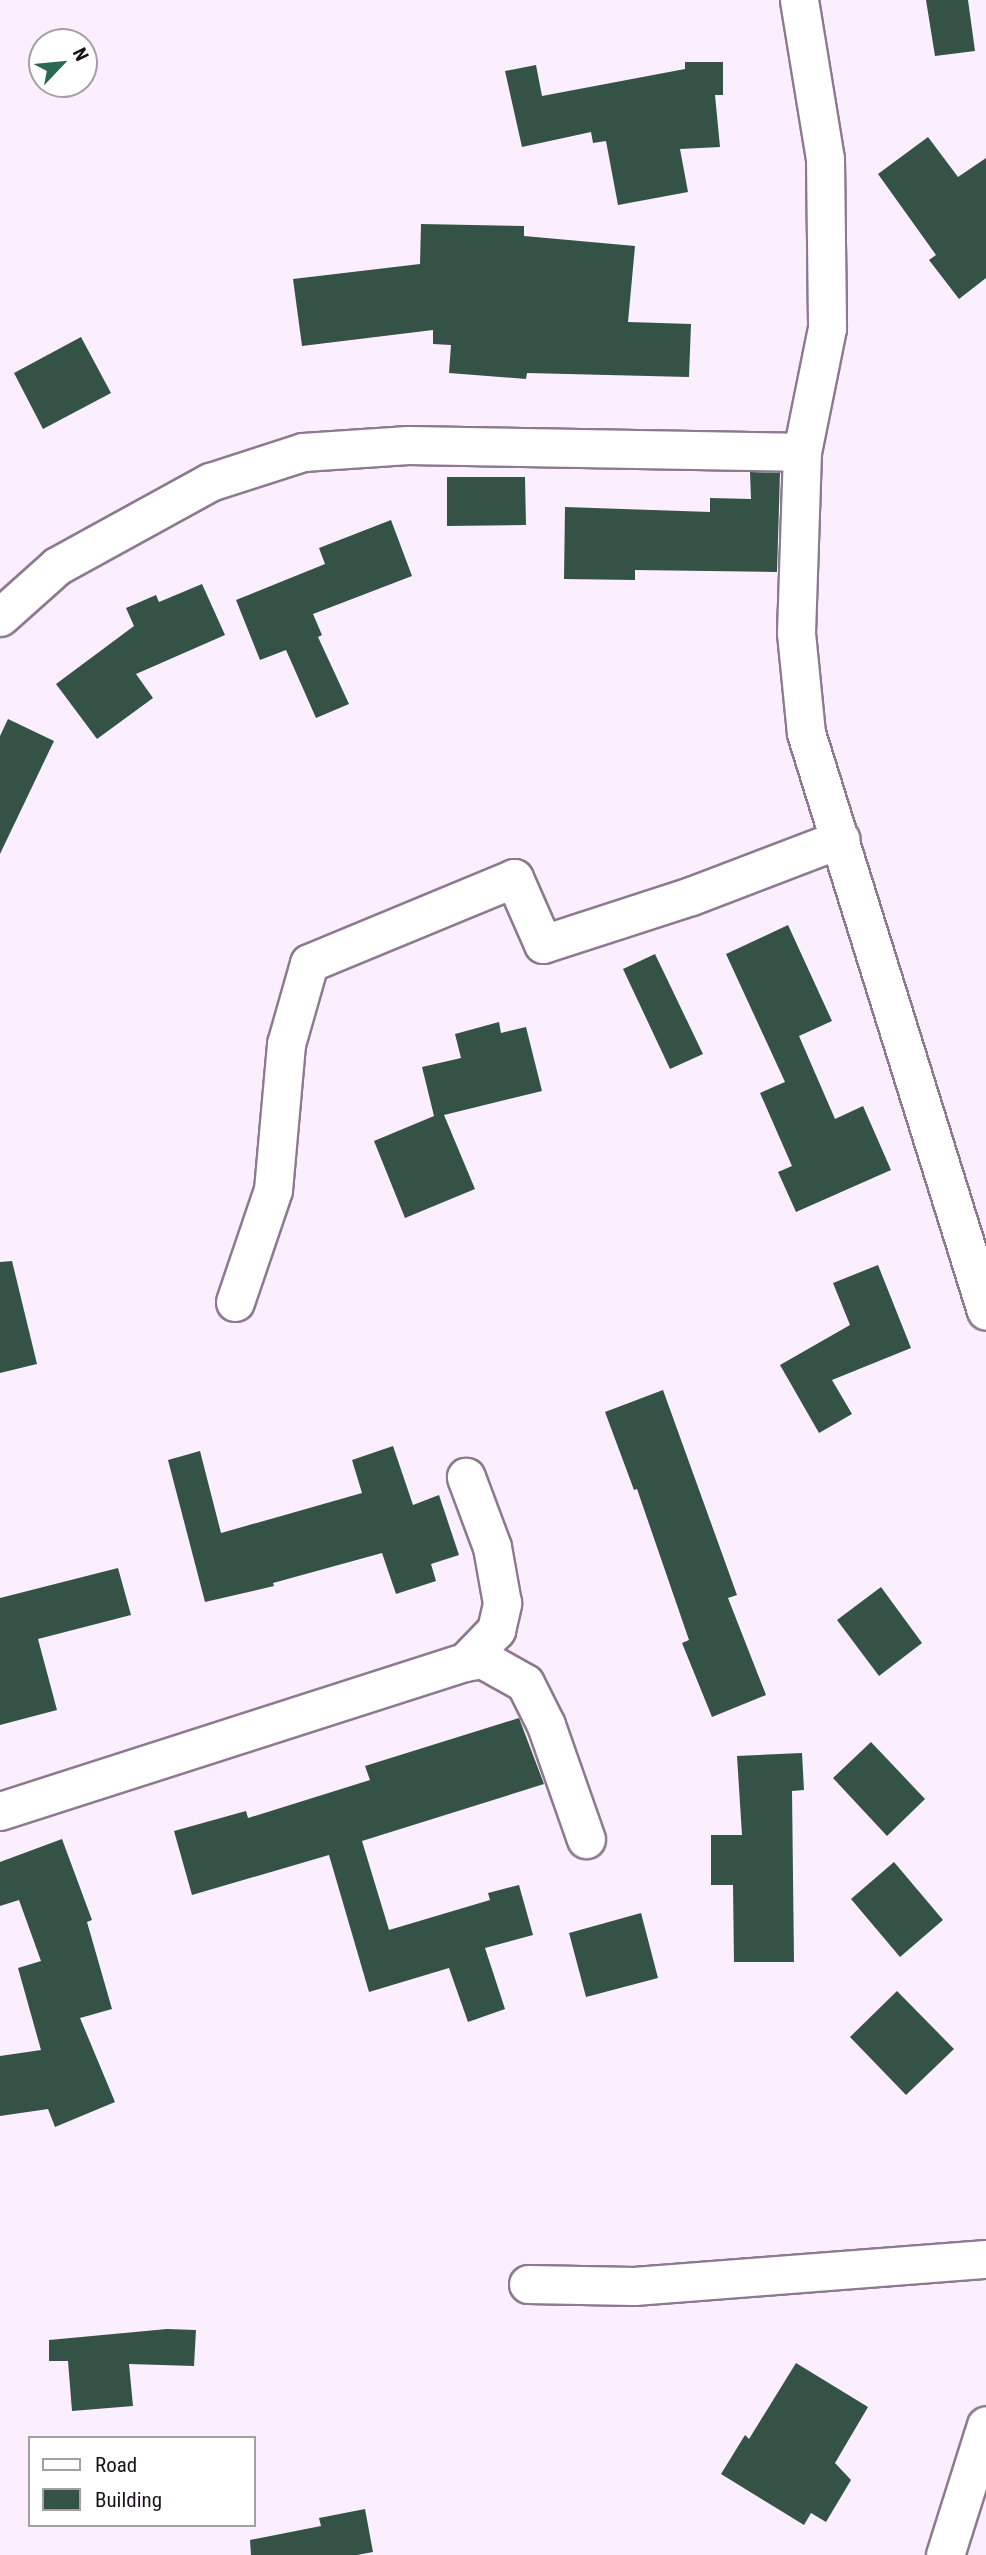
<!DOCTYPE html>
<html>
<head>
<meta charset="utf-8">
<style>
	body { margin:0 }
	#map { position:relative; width:986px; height:2555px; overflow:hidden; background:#fbeefe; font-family:"Roboto Condensed",sans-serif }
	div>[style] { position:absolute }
	.building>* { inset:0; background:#345246 }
	.roads { filter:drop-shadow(2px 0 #8d7a91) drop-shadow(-2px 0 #8d7a91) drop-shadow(0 2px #8d7a91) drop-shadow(0 -2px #8d7a91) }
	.minor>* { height:37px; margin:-18.5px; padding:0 18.5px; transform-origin:18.5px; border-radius:18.5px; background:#fff }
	span { translate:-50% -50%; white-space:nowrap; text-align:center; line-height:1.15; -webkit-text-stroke:7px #fff; paint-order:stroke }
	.legend { position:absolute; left:28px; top:2436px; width:228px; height:91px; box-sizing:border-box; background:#fff; border:2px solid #a3a0a4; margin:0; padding:9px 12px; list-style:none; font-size:21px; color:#19121b }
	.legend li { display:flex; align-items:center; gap:14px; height:35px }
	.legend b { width:35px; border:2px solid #a3a0a4 }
	.north { position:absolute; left:28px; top:28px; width:70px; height:70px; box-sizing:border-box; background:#fff; border:2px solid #a3a0a4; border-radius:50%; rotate:64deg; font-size:19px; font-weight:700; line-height:28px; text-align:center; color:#19121b }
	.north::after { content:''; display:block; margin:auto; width:24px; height:32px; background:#2b6752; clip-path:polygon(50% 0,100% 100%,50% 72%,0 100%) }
</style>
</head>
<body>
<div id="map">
	<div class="building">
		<div style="clip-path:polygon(926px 0,968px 0,975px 51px,935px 56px)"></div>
		<div style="clip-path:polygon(685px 62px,723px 62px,723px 95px,715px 95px,720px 147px,680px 149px,688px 192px,618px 205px,606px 141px,593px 143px,591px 132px,522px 147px,505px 71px,536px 65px,542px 96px,685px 69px)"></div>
		<div style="clip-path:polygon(928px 137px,958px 177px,986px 158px,986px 278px,959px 299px,929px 260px,936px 255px,878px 174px)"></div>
		<div style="clip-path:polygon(421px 224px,524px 226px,524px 236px,635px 246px,628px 322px,691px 324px,689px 377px,527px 373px,526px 379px,449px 373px,451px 345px,433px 344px,433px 330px,302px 346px,293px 279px,420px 264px)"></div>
		<div style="clip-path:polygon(81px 337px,111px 393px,43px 429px,14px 373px)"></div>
		<div style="clip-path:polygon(750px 472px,780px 473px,777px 572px,635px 570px,635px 580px,564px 579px,565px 507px,710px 512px,710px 498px,751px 499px)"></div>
		<div style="clip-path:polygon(447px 477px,525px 477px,526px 525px,447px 526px)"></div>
		<div style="clip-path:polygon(391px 520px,412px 576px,313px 614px,322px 635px,318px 637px,349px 704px,316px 718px,286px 650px,260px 660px,236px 600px,325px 564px,319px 548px)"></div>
		<div style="clip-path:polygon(202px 584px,225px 635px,136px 674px,153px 698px,97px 739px,56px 684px,134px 626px,126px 608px,156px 595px,159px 602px)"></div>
		<div style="clip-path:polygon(8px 719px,54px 741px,0 854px,0 736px)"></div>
		<div style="clip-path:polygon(788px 925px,832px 1021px,799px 1036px,835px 1119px,863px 1106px,891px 1170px,796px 1212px,778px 1172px,792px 1166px,760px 1093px,785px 1082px,726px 954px)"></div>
		<div style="clip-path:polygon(655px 954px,703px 1054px,670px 1069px,623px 969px)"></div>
		<div style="clip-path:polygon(499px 1022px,501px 1033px,526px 1027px,542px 1091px,444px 1115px,475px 1189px,405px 1218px,374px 1141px,434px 1116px,422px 1067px,461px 1058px,455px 1034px)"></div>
		<div style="clip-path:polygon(12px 1261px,37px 1364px,0 1373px,0 1262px)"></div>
		<div style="clip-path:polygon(878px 1265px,911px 1348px,832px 1380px,852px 1414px,819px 1433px,780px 1365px,850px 1325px,833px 1283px)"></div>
		<div style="clip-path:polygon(663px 1390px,737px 1595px,728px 1598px,766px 1695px,712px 1717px,682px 1643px,689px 1640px,637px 1489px,634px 1490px,605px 1412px)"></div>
		<div style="clip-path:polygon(393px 1446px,413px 1505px,439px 1495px,459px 1555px,431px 1564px,436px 1581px,396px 1594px,382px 1553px,273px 1583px,274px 1586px,205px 1602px,168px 1460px,200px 1451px,221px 1533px,362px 1493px,352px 1460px)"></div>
		<div style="clip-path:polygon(118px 1568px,131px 1615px,38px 1639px,57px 1710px,0 1725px,0 1598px)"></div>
		<div style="clip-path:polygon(881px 1587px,922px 1643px,879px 1676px,837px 1620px)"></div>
		<div style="clip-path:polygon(519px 1718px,544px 1784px,362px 1841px,389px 1930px,490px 1900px,488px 1893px,519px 1885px,533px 1935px,485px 1948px,505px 2009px,468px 2022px,449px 1968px,369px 1992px,329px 1855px,192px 1895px,174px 1831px,246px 1811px,248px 1818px,370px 1780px,365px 1766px)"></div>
		<div style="clip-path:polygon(871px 1742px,925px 1799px,887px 1836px,833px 1778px)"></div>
		<div style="clip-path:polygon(802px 1753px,804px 1790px,792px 1791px,794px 1962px,734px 1962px,733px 1885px,711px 1885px,711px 1835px,742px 1835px,737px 1756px)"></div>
		<div style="clip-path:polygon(62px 1839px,92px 1920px,87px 1922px,112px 2009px,80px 2018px,115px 2102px,55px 2127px,48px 2109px,0 2116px,0 2056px,41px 2050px,18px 1968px,41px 1961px,19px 1900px,0 1906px,0 1862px)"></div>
		<div style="clip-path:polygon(894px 1862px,943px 1920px,900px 1957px,851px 1899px)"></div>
		<div style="clip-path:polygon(641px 1913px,658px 1978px,586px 1997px,569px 1933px)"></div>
		<div style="clip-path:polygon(897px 1991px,954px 2049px,906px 2095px,850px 2037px)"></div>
		<div style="clip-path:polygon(167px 2329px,196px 2330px,194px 2366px,129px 2364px,133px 2406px,72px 2411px,68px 2361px,49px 2361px,49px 2340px)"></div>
		<div style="clip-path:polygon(796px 2363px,868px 2407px,835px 2463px,851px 2480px,826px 2522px,811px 2513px,804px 2525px,721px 2474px,745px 2435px,749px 2439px)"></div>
		<div style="clip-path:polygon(365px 2509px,373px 2552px,357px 2555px,251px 2555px,250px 2540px,321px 2526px,319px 2518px)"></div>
	</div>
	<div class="roads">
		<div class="minor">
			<div style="left:799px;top:0;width:161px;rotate:80.7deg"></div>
			<div style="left:825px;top:159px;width:169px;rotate:89.3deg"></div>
			<div style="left:827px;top:328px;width:126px;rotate:101.4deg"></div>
			<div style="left:802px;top:452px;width:181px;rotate:91.9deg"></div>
			<div style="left:796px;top:633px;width:100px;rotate:84.3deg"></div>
			<div style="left:806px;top:733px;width:605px;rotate:72.7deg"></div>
			<div style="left:0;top:617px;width:76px;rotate:-41.8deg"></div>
			<div style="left:57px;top:566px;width:175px;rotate:-28.8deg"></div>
			<div style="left:210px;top:482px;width:98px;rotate:-17.9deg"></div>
			<div style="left:303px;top:452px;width:105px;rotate:-3.8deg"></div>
			<div style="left:408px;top:445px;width:394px;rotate:1deg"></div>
			<div style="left:235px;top:1302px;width:118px;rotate:-71.3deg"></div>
			<div style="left:273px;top:1190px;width:147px;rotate:-84.9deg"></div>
			<div style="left:286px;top:1044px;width:84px;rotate:-74.1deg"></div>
			<div style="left:309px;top:963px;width:222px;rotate:-22.5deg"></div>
			<div style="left:514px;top:878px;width:72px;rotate:66.3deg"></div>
			<div style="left:543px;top:944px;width:156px;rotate:-18deg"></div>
			<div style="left:691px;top:896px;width:160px;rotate:-20.9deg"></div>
			<div style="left:465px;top:1662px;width:45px;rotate:-45.9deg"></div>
			<div style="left:496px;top:1630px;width:28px;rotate:-77deg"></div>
			<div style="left:502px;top:1603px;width:57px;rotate:-100.1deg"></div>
			<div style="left:492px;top:1547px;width:75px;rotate:-110.4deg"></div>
			<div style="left:0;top:1811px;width:488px;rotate:-17.8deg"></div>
			<div style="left:465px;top:1662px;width:17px;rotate:-10deg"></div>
			<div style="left:482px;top:1659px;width:49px;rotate:29.2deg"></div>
			<div style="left:525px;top:1683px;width:47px;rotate:63.4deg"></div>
			<div style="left:546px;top:1725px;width:121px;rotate:70.7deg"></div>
			<div style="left:528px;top:2284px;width:106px;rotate:1.1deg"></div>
			<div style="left:634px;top:2286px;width:353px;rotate:-4.4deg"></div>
			<div style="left:945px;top:2555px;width:136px;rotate:-72.5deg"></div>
		</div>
	</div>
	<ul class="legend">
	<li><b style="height:9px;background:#fff"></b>Road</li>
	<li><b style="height:19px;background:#345246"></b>Building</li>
	</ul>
	<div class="north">N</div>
</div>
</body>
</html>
